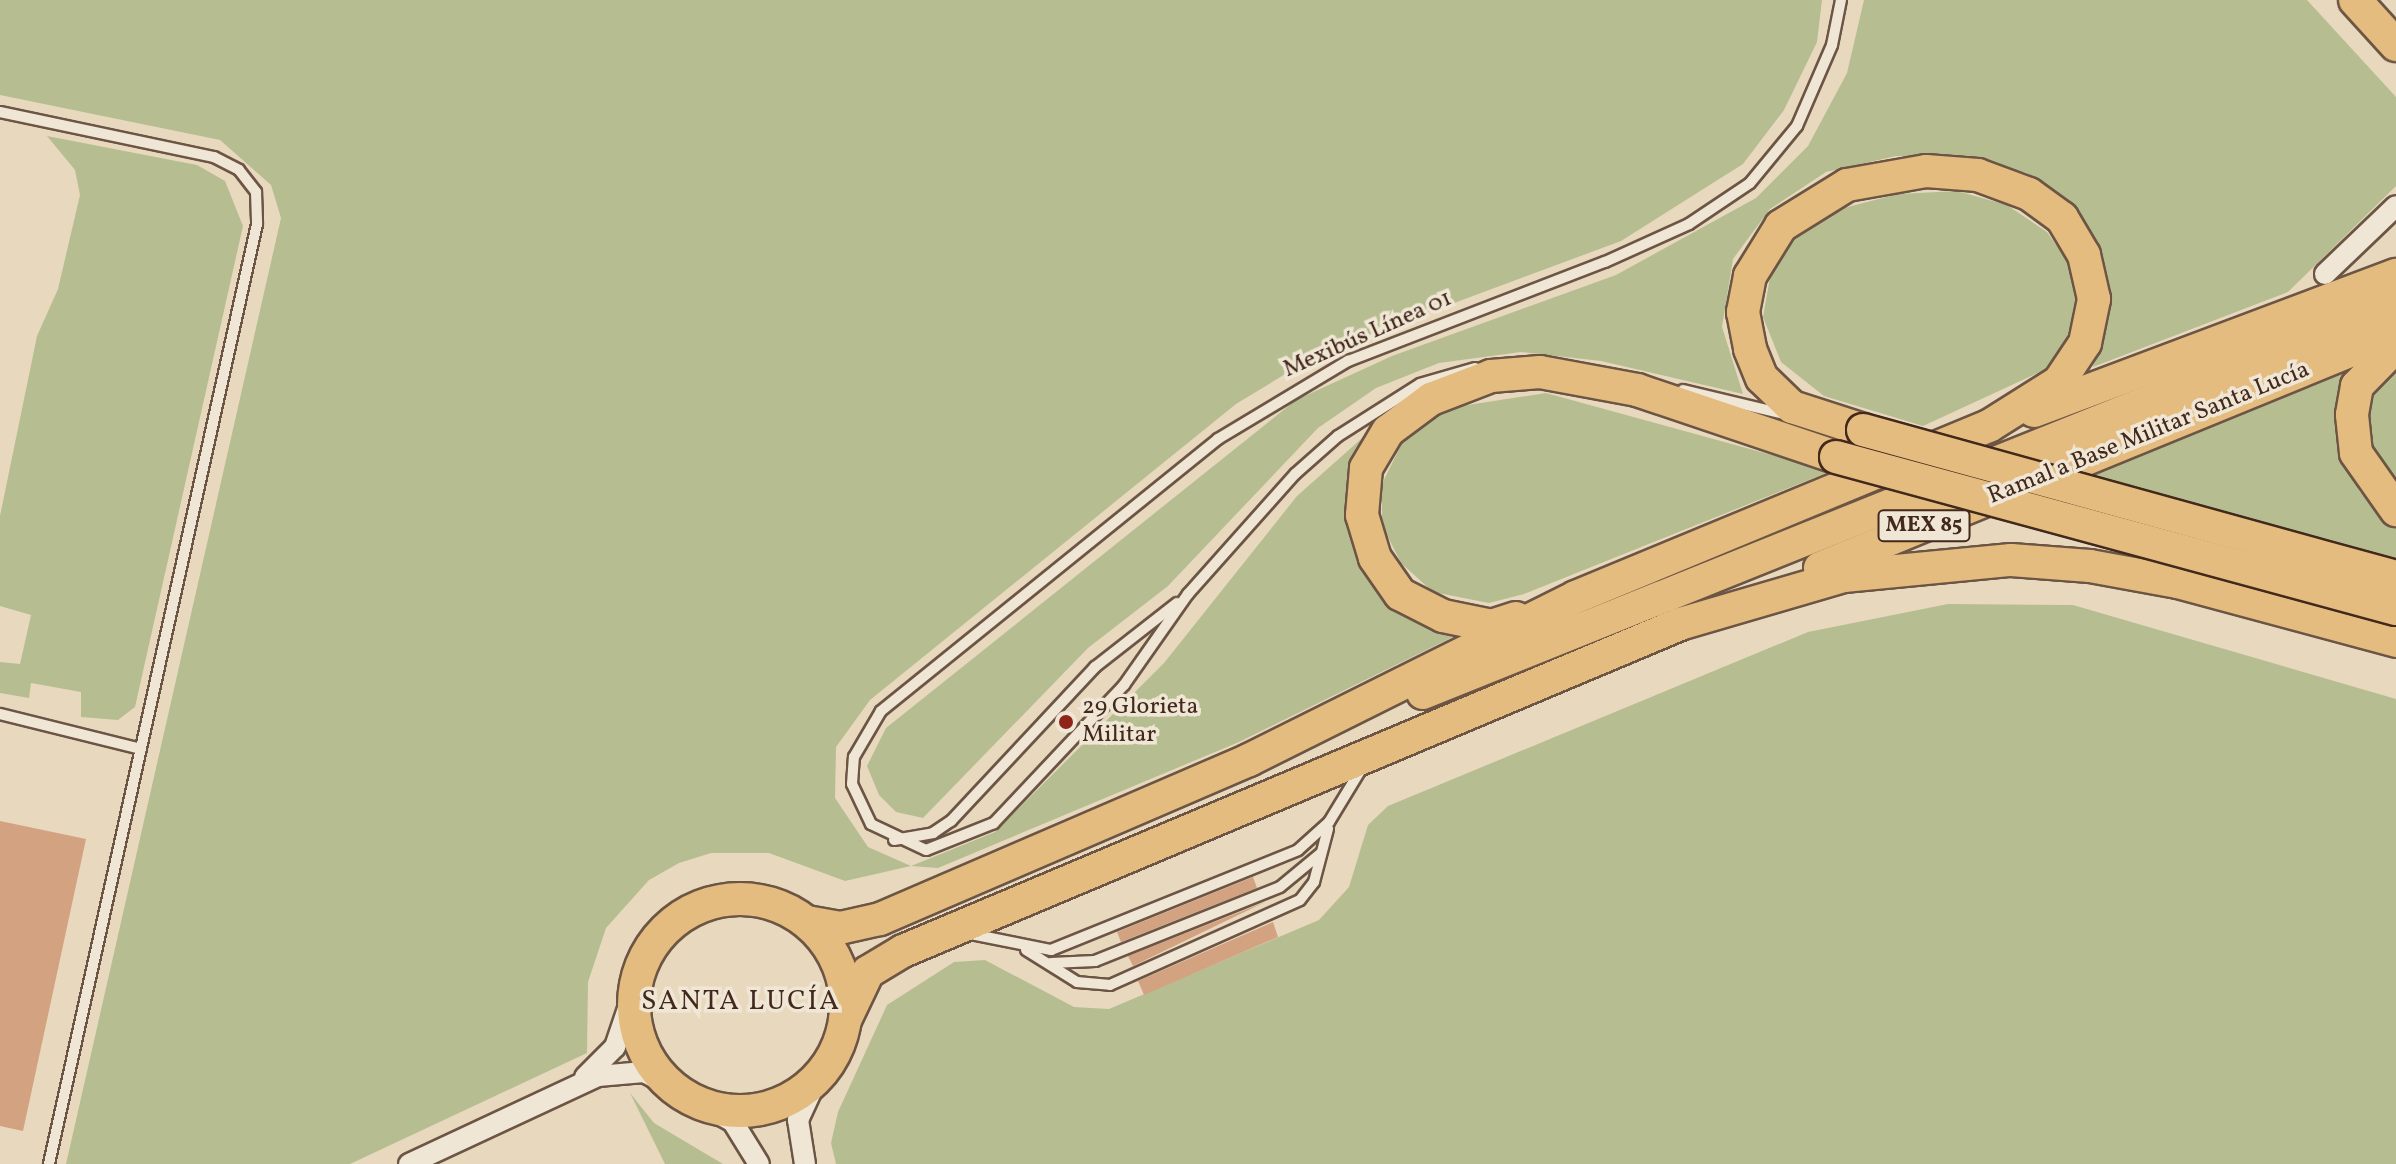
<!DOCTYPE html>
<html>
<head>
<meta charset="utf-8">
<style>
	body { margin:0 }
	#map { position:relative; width:2396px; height:1164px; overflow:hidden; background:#e8d8be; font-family:Vollkorn,serif }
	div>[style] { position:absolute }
	.green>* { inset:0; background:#b6be91 }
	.building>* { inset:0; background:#d3a281 }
	.roads { filter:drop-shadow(2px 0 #6c5544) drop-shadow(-2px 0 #6c5544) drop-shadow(0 2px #6c5544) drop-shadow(0 -2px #6c5544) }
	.service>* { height:10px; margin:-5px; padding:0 5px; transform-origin:5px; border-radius:5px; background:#f0e6d5 }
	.minor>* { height:20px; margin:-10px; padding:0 10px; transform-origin:10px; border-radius:10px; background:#f0e6d5 }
	.primary>* { height:32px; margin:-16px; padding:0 16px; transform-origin:16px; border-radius:16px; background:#e4bc7f }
	.primary>.ring { margin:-16px; padding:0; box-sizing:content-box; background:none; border:32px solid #e4bc7f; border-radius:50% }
	.bridges { filter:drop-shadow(2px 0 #42291c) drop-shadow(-2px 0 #42291c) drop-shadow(0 2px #42291c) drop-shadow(0 -2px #42291c) }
	.primary-bridge>* { height:32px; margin:-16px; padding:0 16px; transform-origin:16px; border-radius:16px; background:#e4bc7f }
	.dots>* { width:22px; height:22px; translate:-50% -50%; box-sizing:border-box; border:4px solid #f0e6d5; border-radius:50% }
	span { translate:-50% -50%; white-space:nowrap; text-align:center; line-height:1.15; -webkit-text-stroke:7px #f0e6d5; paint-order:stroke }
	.shield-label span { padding:2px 6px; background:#f0e6d5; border:2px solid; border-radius:6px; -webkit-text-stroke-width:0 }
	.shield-label { font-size:22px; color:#42291c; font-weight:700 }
	.street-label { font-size:24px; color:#42291c }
	.poi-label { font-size:24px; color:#42291c }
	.left { translate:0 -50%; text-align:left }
	.quarter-label { font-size:28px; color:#42291c; letter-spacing:2px }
</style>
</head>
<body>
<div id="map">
	<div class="green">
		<div style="clip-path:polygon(0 0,1822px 0,1817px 42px,1784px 110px,1743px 164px,1621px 241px,1320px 353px,1236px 404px,870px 700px,836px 747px,835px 798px,868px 847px,911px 866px,995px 832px,1164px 663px,1297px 496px,1369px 432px,1355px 462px,1360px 562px,1385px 603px,1435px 630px,1461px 633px,1239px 742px,938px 868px,911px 866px,845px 881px,769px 853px,711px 853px,679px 863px,649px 880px,606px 928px,588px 982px,587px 1053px,350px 1164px,66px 1164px,281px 218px,271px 185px,220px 140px,0 95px)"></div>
		<div style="clip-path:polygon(1864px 0,2307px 0,2396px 97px,2396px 186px,2288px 292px,2093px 367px,2107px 297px,2097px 245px,2069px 204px,2027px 173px,1965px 156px,1896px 156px,1826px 172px,1770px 209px,1733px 259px,1722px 327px,1743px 394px,1601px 361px,1521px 352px,1439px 363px,1376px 388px,1318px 428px,1168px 586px,1088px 648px,923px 818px,896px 812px,879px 795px,867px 766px,886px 728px,1296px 400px,1392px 356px,1616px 275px,1756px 198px,1808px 146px,1847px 73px)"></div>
		<div style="clip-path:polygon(47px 136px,197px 165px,225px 181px,243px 226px,135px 707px,118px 720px,81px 717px,81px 692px,31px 683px,29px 698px,0 693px,0 662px,20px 664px,31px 615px,0 606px,0 516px,37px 336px,58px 289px,80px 195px,75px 170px)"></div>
		<div style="clip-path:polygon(1957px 191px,2007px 205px,2047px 232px,2068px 262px,2077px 299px,2066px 341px,2044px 370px,1923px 426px,1824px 396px,1781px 362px,1763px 317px,1771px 272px,1789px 240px,1840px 209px,1898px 194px)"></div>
		<div style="clip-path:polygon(2363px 361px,2343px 457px,2360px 492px,2396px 528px,2396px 561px,2081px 475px)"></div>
		<div style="clip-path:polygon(2396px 367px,2396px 491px,2372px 452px,2369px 420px,2375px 390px)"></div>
		<div style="clip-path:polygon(1546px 393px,1790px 460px,1836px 469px,1524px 594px,1489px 603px,1433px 592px,1401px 563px,1382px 525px,1382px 484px,1403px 441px,1442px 409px)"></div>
		<div style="clip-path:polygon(1948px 604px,2073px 605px,2396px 699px,2396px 1164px,836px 1164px,831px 1143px,838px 1112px,887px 1005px,954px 962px,985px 960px,1074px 1007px,1109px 1009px,1319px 920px,1349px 887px,1368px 825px,1388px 806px,1808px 632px)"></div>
		<div style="clip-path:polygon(630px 1093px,654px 1123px,723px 1164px,665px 1164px)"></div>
	</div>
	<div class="building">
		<div style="clip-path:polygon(0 821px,86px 839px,23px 1131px,0 1126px)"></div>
		<div style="clip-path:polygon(1253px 877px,1257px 888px,1121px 942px,1117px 932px)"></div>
		<div style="clip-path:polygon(1265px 902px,1133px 966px,1128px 956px)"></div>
		<div style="clip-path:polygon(1273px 922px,1278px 937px,1144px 995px,1138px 981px)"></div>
	</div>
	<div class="roads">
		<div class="service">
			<div style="left:0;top:112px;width:219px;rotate:11.9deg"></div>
			<div style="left:214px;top:157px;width:28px;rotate:27deg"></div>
			<div style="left:239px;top:170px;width:28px;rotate:52deg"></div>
			<div style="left:256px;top:192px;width:32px;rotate:88deg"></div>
			<div style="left:257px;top:224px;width:963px;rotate:102.48deg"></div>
			<div style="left:1475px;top:368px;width:57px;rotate:163.8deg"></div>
			<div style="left:1420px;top:384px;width:97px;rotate:147.6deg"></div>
			<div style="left:1338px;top:436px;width:57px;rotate:138.5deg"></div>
			<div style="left:1295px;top:474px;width:161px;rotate:131.7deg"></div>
			<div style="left:1188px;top:594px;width:111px;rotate:125.1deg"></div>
			<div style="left:1124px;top:685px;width:190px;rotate:133.3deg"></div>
			<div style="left:994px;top:823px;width:73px;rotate:158.3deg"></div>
			<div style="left:926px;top:850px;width:61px;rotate:-154.7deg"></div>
			<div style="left:871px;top:824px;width:44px;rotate:-115.4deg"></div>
			<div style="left:852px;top:784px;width:27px;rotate:-86deg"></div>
			<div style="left:854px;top:757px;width:53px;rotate:-59.6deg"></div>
			<div style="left:881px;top:711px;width:433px;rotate:-38.9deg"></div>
			<div style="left:1218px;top:439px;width:152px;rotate:-31deg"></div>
			<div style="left:1348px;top:361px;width:275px;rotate:-21.1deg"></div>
			<div style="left:1605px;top:262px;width:92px;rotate:-24.3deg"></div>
			<div style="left:1689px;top:224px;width:73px;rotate:-33.9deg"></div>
			<div style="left:1750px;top:183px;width:74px;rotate:-50.5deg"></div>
			<div style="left:1797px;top:126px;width:88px;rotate:-66.6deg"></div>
			<div style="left:1832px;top:45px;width:46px;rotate:-78.7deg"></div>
			<div style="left:1683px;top:390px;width:104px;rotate:13.4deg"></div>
			<div style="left:0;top:714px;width:145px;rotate:13.9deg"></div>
			<div style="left:894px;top:840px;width:40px;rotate:-10deg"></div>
			<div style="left:933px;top:833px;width:22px;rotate:-34deg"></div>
			<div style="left:951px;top:821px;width:211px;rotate:-46.9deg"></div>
			<div style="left:1095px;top:667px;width:104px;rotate:-38deg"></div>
			<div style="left:971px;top:934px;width:82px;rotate:11.3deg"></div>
			<div style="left:1051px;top:950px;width:266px;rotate:-22deg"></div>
			<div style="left:1298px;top:850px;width:42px;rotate:-42.1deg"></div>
			<div style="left:1329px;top:822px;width:60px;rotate:-58.7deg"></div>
			<div style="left:1026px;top:950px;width:60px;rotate:32.1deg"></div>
			<div style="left:1077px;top:982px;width:33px;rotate:5deg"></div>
			<div style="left:1110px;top:985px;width:208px;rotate:-24.1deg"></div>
			<div style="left:1300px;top:900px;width:23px;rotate:-52deg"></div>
			<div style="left:1314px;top:882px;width:55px;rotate:-75.2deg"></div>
			<div style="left:1051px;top:963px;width:44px;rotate:-2.6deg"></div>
			<div style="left:1095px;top:961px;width:199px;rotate:-21.8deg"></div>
			<div style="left:1280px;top:887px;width:52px;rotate:-39.5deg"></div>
		</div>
		<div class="minor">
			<div style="left:2325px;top:274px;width:98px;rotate:-43.8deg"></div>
			<div style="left:585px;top:1077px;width:42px;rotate:-45deg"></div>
			<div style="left:615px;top:1047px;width:69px;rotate:-71.3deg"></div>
			<div style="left:701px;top:1104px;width:37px;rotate:29deg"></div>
			<div style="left:733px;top:1122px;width:49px;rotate:58.2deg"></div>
			<div style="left:409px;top:1164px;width:208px;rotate:-25deg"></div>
			<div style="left:598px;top:1076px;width:46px;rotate:-5deg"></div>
			<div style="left:644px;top:1072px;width:34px;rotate:28deg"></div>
			<div style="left:805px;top:1164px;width:45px;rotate:-99deg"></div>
			<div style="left:798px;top:1120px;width:47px;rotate:-65.1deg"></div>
		</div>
		<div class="primary">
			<div style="left:2355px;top:0;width:61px;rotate:47.7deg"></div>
			<div style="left:2396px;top:346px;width:56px;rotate:134.3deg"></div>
			<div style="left:2357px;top:386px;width:29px;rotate:100deg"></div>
			<div style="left:2352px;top:415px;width:38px;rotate:84deg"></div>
			<div style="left:2356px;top:453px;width:70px;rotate:54.9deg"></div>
			<div style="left:2034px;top:411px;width:387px;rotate:-20.6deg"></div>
			<div style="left:1820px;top:568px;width:622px;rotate:-22.28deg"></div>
			<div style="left:1516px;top:618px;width:25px;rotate:162deg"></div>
			<div style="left:1492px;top:626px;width:50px;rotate:-168.5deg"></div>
			<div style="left:1443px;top:616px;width:48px;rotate:-152.9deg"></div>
			<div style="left:1400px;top:594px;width:44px;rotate:-124.8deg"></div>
			<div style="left:1375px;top:558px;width:45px;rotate:-106.8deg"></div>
			<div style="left:1362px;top:515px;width:47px;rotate:-85.1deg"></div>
			<div style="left:1366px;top:468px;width:43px;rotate:-59.3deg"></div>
			<div style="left:1388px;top:431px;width:54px;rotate:-36.7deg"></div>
			<div style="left:1431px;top:399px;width:64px;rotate:-21deg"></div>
			<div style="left:1491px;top:376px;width:49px;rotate:-4.7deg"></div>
			<div style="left:1540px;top:372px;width:99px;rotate:10.5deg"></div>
			<div style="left:1637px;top:390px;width:210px;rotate:18.6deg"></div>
			<div style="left:1423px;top:693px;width:1049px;rotate:-21.89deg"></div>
			<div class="ring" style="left:634px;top:899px;width:180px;height:180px"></div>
			<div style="left:807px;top:922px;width:34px;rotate:10deg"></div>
			<div style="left:840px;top:928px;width:41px;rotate:-12.7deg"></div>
			<div style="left:880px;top:919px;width:402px;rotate:-23.3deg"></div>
			<div style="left:1249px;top:760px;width:365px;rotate:-26.5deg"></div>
			<div style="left:1576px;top:597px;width:447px;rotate:-22.5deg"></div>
			<div style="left:1989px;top:426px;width:83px;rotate:-32.2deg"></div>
			<div style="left:2059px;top:382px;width:47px;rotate:-56.3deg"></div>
			<div style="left:2085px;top:343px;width:45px;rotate:-78.4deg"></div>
			<div style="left:2094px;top:299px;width:45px;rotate:-102.8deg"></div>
			<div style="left:2084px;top:255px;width:43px;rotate:-120.7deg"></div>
			<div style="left:2062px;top:218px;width:41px;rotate:-144deg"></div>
			<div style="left:2029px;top:194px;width:54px;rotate:-159.6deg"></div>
			<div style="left:1978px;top:175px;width:52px;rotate:-175.6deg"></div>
			<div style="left:1926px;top:171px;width:80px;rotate:170deg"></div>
			<div style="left:1847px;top:185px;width:78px;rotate:148.2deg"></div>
			<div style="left:1781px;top:226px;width:59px;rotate:121.8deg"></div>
			<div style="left:1750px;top:276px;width:37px;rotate:101deg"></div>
			<div style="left:1743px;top:312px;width:38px;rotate:79deg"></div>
			<div style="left:1750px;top:349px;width:31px;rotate:68deg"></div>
			<div style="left:1762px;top:378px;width:42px;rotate:44deg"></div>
			<div style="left:1792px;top:407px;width:75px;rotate:17.9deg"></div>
			<div style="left:845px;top:1020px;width:53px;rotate:-64.4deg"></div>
			<div style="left:868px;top:972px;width:41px;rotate:-31deg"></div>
			<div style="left:903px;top:951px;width:843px;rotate:-22.82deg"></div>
			<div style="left:1680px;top:624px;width:171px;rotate:-16.3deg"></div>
			<div style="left:1844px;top:576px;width:168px;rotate:-5.5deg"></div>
			<div style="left:2011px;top:560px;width:79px;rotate:4.3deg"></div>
			<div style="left:2090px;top:566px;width:89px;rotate:10.3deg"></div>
			<div style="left:2178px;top:582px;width:226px;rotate:15.1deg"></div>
		</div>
	</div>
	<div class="bridges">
		<div class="primary-bridge">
			<div style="left:1863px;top:430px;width:553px;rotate:15.42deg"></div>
			<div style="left:1836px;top:457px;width:580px;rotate:15.19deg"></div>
		</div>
	</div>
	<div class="dots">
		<div style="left:1066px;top:722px;background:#8f2418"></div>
	</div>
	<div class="shield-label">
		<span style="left:1924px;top:526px">MEX 85</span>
	</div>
	<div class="street-label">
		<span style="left:1368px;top:335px;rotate:-24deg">Mexibús Línea 01</span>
		<span style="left:2149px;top:434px;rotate:-22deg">Ramal a Base Militar Santa Lucía</span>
	</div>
	<div class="poi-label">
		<span class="left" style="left:1082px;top:722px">29 Glorieta<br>Militar</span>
	</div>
	<div class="quarter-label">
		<span style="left:741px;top:1002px">SANTA LUCÍA</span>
	</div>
</div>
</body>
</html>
